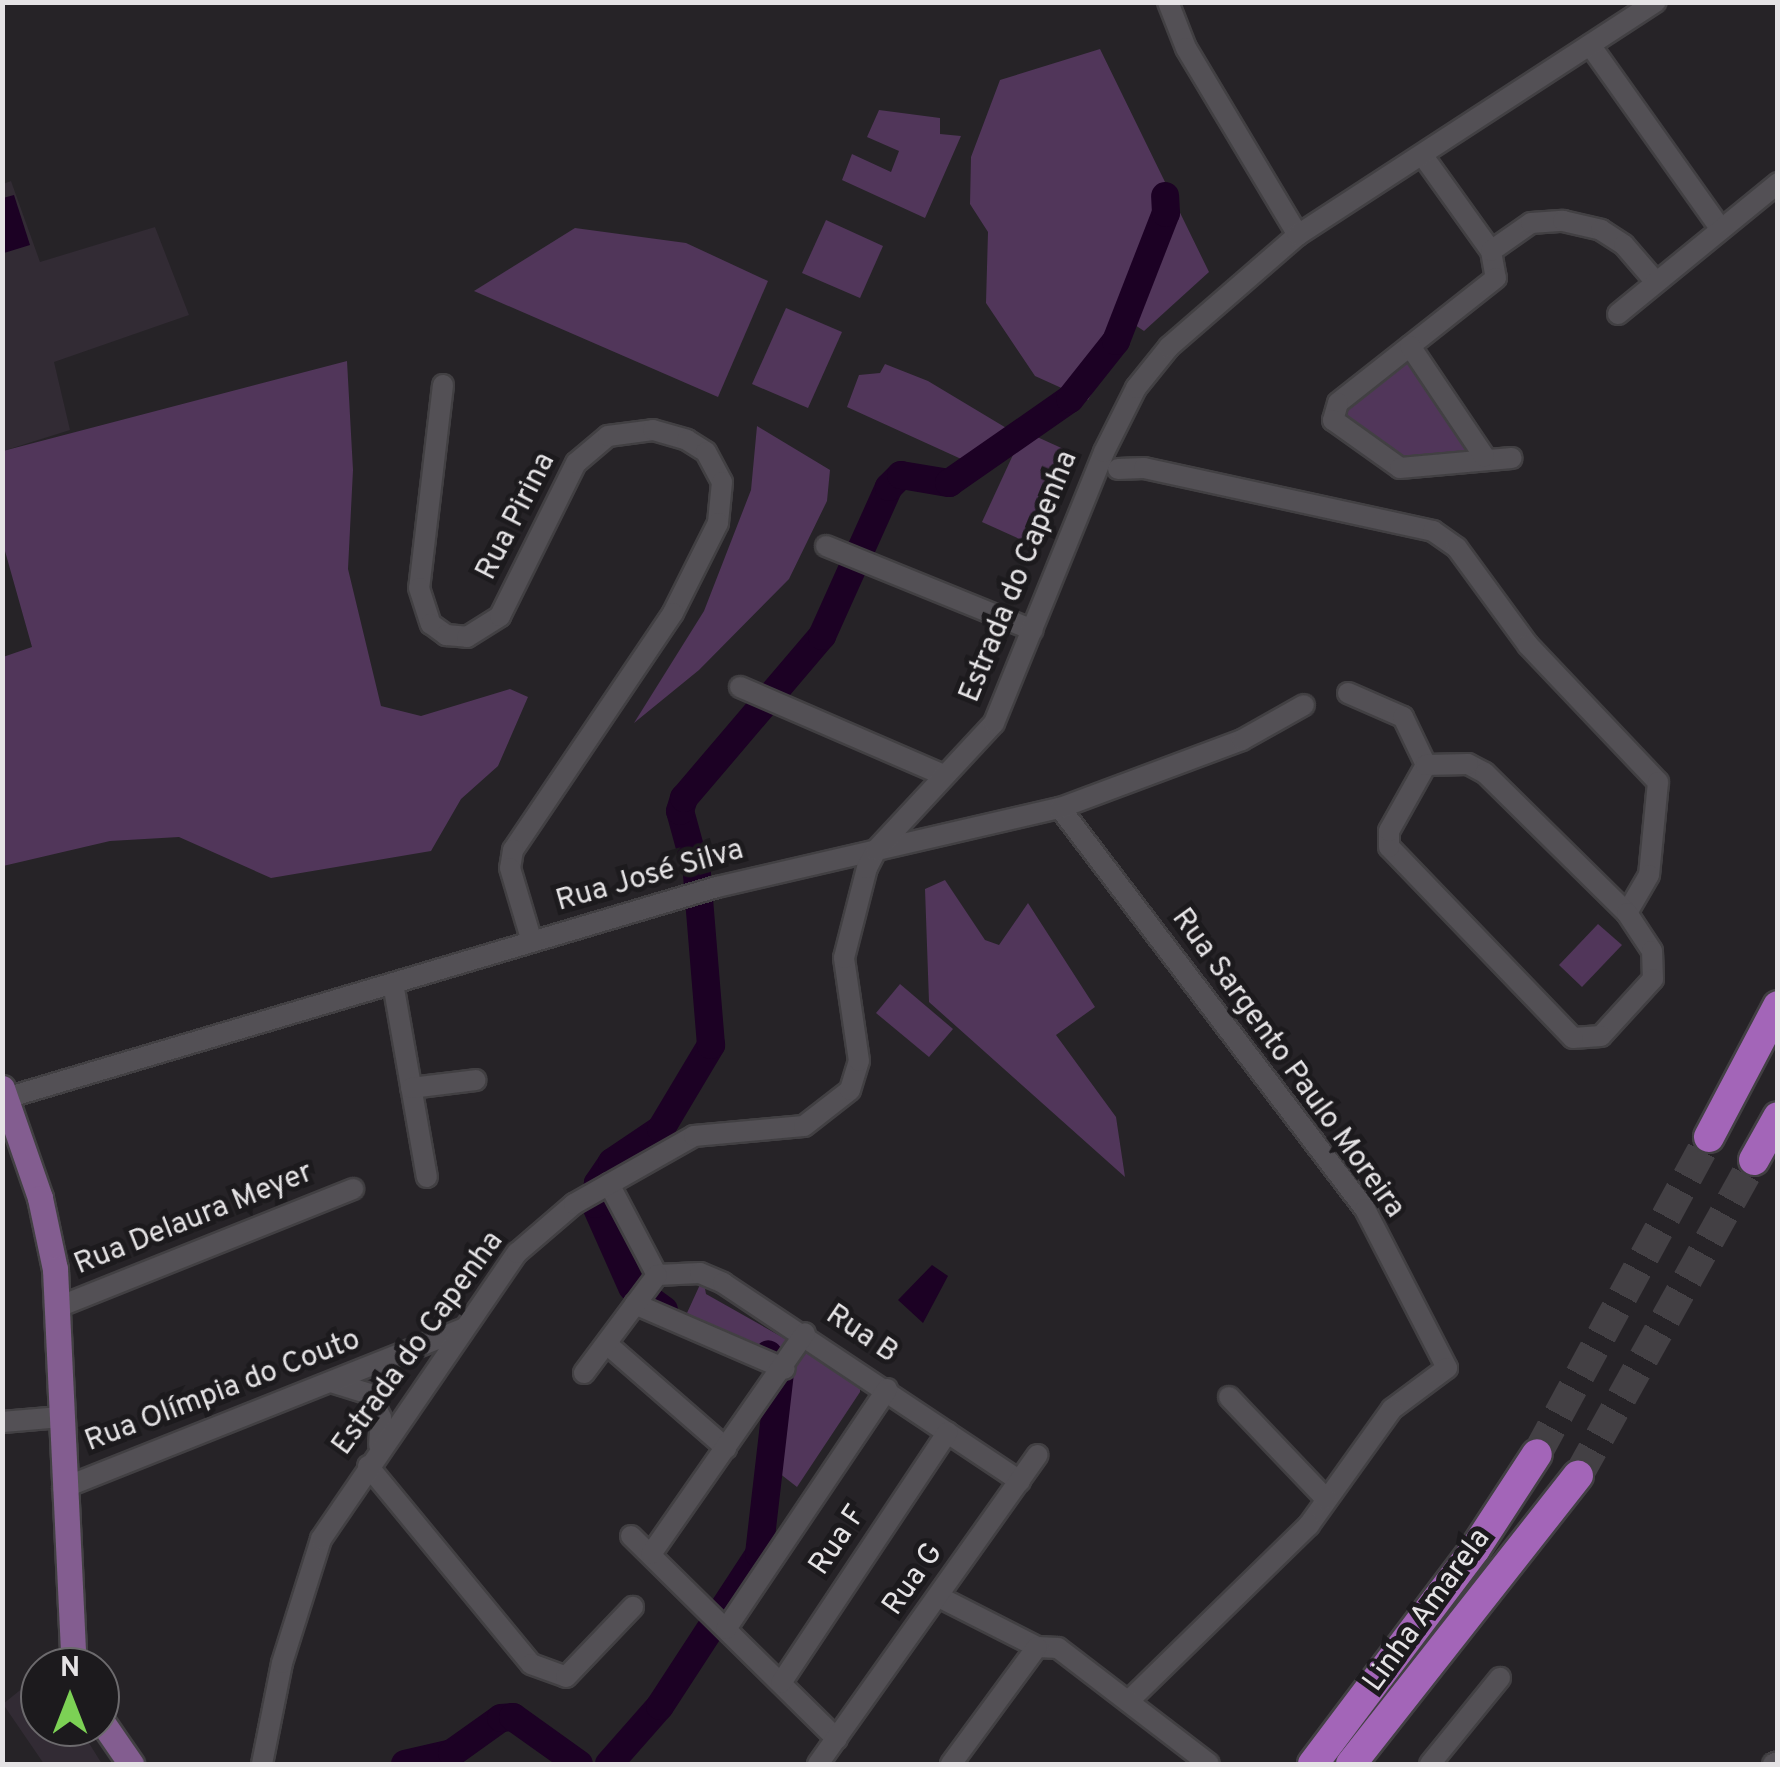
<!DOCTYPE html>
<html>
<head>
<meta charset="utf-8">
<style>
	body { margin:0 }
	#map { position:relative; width:1780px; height:1767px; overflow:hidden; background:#262327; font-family:Overpass,sans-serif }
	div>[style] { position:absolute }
	.built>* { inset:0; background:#322b34 }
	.green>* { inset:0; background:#51365a }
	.water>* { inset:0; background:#1c0124 }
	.river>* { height:28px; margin:-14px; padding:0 14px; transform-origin:14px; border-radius:14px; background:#1c0124 }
	.highway-tunnel>* { height:30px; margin-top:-15px; transform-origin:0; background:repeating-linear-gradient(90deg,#434044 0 30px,transparent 0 45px) }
	.roads { filter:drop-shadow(2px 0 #424043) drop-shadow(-2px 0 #424043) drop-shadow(0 2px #424043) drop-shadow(0 -2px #424043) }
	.minor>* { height:20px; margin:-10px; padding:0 10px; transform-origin:10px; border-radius:10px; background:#535055 }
	.major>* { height:25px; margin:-12.5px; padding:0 12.5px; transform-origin:12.5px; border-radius:12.5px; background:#835d90 }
	.highway>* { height:30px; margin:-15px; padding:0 15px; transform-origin:15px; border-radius:15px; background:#a365b8 }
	span { translate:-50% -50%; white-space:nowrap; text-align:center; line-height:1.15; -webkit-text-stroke:10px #1c1a1d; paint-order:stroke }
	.street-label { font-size:30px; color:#e5e3e5 }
	.frame { position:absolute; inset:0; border:5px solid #e5e3e5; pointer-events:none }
	.north { position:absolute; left:20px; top:1647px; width:100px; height:100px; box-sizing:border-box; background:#1c1a1d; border:2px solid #6c6a6d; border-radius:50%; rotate:0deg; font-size:28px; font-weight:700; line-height:40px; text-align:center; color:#e5e3e5 }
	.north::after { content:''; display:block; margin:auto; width:35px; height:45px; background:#7cd155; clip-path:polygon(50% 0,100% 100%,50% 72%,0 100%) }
</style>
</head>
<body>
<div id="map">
	<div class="built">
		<div style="clip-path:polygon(11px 181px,40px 262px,155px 227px,189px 315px,54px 362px,70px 430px,3px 451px,3px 184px)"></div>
		<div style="clip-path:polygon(40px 1674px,40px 1727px,79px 1727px,102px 1764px,44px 1764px,3px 1704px)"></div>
	</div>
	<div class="green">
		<div style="clip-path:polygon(1100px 49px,1209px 272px,1144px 331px,1132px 323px,1088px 400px,1035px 376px,986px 303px,988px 232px,970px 204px,971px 157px,1000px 80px)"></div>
		<div style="clip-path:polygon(879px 110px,940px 118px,940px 134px,961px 136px,925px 218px,842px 180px,852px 154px,891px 172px,899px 151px,867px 137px)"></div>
		<div style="clip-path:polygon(826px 220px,883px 246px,860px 298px,802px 273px)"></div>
		<div style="clip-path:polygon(575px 228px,686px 243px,768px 281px,718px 397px,474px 291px)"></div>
		<div style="clip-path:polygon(786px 308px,842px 332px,808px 408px,752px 384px)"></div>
		<div style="clip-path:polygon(1407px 358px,1468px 445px,1465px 451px,1429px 460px,1400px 457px,1342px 416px,1343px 403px)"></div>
		<div style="clip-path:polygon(347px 361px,353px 470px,348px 569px,381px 706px,421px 716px,510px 689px,528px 697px,498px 766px,461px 799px,431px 851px,271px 878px,179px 837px,110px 841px,3px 866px,3px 657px,32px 647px,3px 544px,3px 451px)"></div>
		<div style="clip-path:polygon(885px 364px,928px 381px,1008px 429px,970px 463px,847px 407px,859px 375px,880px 373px)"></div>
		<div style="clip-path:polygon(757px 426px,830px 470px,827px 501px,789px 579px,699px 670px,634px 723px,704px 611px,751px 490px)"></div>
		<div style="clip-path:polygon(1024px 431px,1079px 456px,1037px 547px,982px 522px)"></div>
		<div style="clip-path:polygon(945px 880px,985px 940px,999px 945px,1028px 903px,1095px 1007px,1056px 1035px,1116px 1117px,1125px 1177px,929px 1002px,925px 889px)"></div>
		<div style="clip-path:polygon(1598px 924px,1622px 945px,1582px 987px,1559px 965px)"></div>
		<div style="clip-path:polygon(900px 984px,953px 1029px,929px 1057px,876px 1013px)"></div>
		<div style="clip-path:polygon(703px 1278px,706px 1294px,860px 1381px,860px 1392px,797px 1487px,765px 1462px,759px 1448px,776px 1414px,778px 1363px,687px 1313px)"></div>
	</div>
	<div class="water">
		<div style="clip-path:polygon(14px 195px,30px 245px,4px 253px,3px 198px)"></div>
		<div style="clip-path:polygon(932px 1265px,948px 1276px,923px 1323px,898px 1300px)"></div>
	</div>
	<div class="river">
		<div style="left:664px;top:1310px;width:39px;rotate:-144deg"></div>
		<div style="left:632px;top:1287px;width:91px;rotate:-114deg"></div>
		<div style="left:595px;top:1204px;width:21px;rotate:-82deg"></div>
		<div style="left:598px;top:1183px;width:25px;rotate:-56deg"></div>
		<div style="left:612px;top:1162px;width:59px;rotate:-34deg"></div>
		<div style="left:661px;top:1129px;width:98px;rotate:-59.2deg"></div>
		<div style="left:711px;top:1045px;width:173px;rotate:-94.7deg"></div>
		<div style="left:697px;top:873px;width:64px;rotate:-105.3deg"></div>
		<div style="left:680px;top:811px;width:14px;rotate:-73deg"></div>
		<div style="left:684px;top:798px;width:213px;rotate:-49.6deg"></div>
		<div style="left:822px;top:636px;width:163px;rotate:-65.8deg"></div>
		<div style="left:889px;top:487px;width:17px;rotate:-45deg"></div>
		<div style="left:901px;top:475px;width:49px;rotate:9.5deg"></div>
		<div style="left:949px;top:483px;width:147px;rotate:-34.8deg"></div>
		<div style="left:1070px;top:399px;width:74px;rotate:-51.6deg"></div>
		<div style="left:1116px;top:341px;width:137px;rotate:-68.7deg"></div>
		<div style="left:1166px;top:213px;width:17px;rotate:-93deg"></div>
		<div style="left:405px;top:1764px;width:48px;rotate:-13.2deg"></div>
		<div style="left:452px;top:1753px;width:60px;rotate:-35.5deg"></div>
		<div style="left:501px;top:1718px;width:12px;rotate:-5deg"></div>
		<div style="left:513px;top:1717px;width:81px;rotate:35.5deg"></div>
		<div style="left:609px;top:1764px;width:77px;rotate:-48.7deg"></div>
		<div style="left:660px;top:1706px;width:181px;rotate:-56.9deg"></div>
		<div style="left:759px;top:1554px;width:182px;rotate:-83.4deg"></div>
		<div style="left:780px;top:1373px;width:22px;rotate:-122deg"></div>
	</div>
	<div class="highway-tunnel">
		<div style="left:1537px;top:1454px;width:361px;rotate:-61.5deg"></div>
		<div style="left:1578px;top:1476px;width:362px;rotate:-60.9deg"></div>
	</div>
	<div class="roads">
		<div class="minor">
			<div style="left:1168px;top:2px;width:49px;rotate:68.6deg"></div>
			<div style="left:1186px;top:48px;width:218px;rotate:59.1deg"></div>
			<div style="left:1590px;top:45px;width:226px;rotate:54.6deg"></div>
			<div style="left:1423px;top:156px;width:117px;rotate:54.4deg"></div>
			<div style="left:1491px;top:251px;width:27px;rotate:80deg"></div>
			<div style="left:1496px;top:278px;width:201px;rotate:141.7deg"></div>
			<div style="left:1338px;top:403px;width:18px;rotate:106deg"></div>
			<div style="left:1333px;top:420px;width:82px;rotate:35.6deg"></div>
			<div style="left:1400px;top:468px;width:112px;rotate:-5.1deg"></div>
			<div style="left:1491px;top:251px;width:49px;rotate:-35deg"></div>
			<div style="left:1531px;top:223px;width:32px;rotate:-4deg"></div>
			<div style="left:1563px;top:221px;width:39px;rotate:13deg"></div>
			<div style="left:1601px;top:230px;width:27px;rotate:33deg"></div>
			<div style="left:1624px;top:245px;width:48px;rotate:49.3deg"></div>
			<div style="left:1618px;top:314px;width:207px;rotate:-39.3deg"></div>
			<div style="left:1410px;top:346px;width:133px;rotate:56.1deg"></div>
			<div style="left:443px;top:385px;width:204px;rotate:96.7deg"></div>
			<div style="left:419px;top:588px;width:38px;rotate:72deg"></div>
			<div style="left:431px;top:624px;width:19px;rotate:36deg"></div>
			<div style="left:446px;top:635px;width:21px;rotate:5deg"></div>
			<div style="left:467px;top:637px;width:39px;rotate:-32deg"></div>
			<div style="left:500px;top:616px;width:171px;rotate:-63.6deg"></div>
			<div style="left:576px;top:463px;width:42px;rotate:-40.2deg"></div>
			<div style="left:608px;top:436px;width:45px;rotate:-7.6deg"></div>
			<div style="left:653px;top:430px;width:35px;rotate:16deg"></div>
			<div style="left:687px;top:440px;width:22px;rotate:32deg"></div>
			<div style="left:706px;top:452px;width:34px;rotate:62deg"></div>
			<div style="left:722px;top:482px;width:41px;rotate:95.6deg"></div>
			<div style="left:718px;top:523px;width:101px;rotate:116.6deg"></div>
			<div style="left:673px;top:613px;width:286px;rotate:124deg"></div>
			<div style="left:513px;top:850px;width:18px;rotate:99deg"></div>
			<div style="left:510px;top:868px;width:77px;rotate:73.4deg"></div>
			<div style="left:1118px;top:469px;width:26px;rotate:-2deg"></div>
			<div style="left:1144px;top:468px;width:296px;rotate:12.3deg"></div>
			<div style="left:1433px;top:531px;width:29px;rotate:35deg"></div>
			<div style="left:1457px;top:548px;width:120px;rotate:53.8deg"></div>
			<div style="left:1528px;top:645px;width:189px;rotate:46.5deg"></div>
			<div style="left:1658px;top:782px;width:93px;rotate:95.5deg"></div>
			<div style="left:1649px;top:875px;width:44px;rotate:120.1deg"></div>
			<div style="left:826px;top:546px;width:223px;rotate:22.1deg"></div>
			<div style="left:740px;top:687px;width:221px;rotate:23.4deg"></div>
			<div style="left:1348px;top:693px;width:60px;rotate:23.6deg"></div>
			<div style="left:1403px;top:717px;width:53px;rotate:64.4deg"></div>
			<div style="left:1468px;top:764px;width:19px;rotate:28deg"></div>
			<div style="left:1485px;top:773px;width:199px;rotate:44.6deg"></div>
			<div style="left:1627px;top:913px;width:45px;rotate:56.7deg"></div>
			<div style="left:1652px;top:951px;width:28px;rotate:88deg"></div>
			<div style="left:1653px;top:979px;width:77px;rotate:132.4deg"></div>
			<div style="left:1601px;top:1036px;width:28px;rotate:176deg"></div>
			<div style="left:1573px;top:1038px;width:265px;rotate:-133.9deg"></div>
			<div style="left:1389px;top:847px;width:16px;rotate:-90deg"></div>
			<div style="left:1389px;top:831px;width:76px;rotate:-60.7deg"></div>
			<div style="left:1426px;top:765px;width:42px;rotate:-1.4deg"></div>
			<div style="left:1060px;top:808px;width:504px;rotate:52.74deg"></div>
			<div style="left:1365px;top:1209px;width:179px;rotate:62.7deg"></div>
			<div style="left:1447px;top:1368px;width:69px;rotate:143.3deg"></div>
			<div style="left:1392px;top:1409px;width:143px;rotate:125.6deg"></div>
			<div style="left:1309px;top:1525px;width:249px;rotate:135.7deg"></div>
			<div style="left:393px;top:983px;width:197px;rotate:80.1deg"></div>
			<div style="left:411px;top:1088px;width:65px;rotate:-7deg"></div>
			<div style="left:6px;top:1098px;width:742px;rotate:-16.53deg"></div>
			<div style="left:717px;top:887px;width:352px;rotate:-13deg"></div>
			<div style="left:1060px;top:808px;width:194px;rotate:-20.5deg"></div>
			<div style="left:1242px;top:740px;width:71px;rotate:-29.4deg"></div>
			<div style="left:609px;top:1184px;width:103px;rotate:62.2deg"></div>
			<div style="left:657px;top:1275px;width:43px;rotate:-2.7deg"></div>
			<div style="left:700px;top:1273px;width:25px;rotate:23deg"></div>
			<div style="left:723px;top:1283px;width:357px;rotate:33.7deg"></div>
			<div style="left:635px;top:1304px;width:163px;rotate:23.4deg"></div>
			<div style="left:58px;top:1307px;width:318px;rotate:-21.8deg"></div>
			<div style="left:608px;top:1345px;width:157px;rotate:41.1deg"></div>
			<div style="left:584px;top:1373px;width:122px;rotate:-53.3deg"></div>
			<div style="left:334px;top:1383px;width:37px;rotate:17deg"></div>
			<div style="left:369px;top:1394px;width:27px;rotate:63deg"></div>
			<div style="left:381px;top:1418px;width:27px;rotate:94deg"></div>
			<div style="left:1229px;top:1397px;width:141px;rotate:46.4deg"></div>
			<div style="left:2px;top:1422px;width:58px;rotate:-4.9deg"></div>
			<div style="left:368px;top:1466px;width:256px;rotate:50.5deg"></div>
			<div style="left:531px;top:1664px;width:37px;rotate:20deg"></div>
			<div style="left:566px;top:1677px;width:97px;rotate:-46.3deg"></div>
			<div style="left:63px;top:1488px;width:430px;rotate:-21.7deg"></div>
			<div style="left:631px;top:1536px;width:289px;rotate:44.6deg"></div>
			<div style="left:651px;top:1554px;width:269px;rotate:-55.1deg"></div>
			<div style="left:939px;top:1597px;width:110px;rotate:27deg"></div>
			<div style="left:1037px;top:1647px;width:21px;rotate:3deg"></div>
			<div style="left:1058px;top:1648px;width:190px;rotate:37.5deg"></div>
			<div style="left:726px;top:1629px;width:289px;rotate:-56.1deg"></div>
			<div style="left:781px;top:1683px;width:301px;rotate:-56.4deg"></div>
			<div style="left:262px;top:1764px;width:103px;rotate:-78.8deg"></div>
			<div style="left:282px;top:1663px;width:130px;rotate:-72.5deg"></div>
			<div style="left:321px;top:1539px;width:347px;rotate:-55.6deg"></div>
			<div style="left:517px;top:1253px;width:75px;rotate:-40.7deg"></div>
			<div style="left:574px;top:1204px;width:138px;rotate:-29.5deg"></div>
			<div style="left:694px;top:1136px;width:110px;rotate:-5.2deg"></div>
			<div style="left:804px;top:1126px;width:58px;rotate:-38deg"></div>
			<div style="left:850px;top:1090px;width:30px;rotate:-73deg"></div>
			<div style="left:859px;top:1061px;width:104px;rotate:-98.3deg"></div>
			<div style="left:844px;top:958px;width:93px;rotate:-75.7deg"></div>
			<div style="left:867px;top:868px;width:20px;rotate:-63deg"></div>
			<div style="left:876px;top:850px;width:173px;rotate:-47.1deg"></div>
			<div style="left:994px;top:723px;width:292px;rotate:-67.9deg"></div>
			<div style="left:1104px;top:452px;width:72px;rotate:-63.4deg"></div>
			<div style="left:1136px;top:388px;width:53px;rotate:-51.2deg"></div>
			<div style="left:1169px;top:347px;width:171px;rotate:-41deg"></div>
			<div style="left:1298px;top:235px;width:427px;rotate:-33.1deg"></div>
			<div style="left:818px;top:1764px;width:379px;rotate:-54.6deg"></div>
			<div style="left:951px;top:1764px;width:145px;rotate:-53.7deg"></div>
			<div style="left:1430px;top:1764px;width:111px;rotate:-50.9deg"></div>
			<div style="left:1773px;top:1764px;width:5px;rotate:-22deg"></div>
		</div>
		<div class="major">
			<div style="left:2px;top:1088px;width:116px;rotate:70.9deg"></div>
			<div style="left:40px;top:1198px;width:73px;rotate:78.1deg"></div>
			<div style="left:55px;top:1269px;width:398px;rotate:87.3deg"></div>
			<div style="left:100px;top:1719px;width:55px;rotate:55.4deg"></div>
		</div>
		<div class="highway">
			<div style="left:1709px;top:1137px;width:148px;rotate:-62.2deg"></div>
			<div style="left:1754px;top:1160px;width:49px;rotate:-60.8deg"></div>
			<div style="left:1313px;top:1764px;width:269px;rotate:-53deg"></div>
			<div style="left:1475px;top:1549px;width:113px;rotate:-56.9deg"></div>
			<div style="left:1351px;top:1764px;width:367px;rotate:-51.8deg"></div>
		</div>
	</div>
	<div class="street-label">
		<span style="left:517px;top:517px;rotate:-63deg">Rua Pirina</span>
		<span style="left:1020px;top:577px;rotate:-68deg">Estrada do Capenha</span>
		<span style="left:650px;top:877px;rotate:-16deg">Rua José Silva</span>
		<span style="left:1287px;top:1064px;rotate:54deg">Rua Sargento Paulo Moreira</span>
		<span style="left:194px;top:1220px;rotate:-22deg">Rua Delaura Meyer</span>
		<span style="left:861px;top:1335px;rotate:34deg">Rua B</span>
		<span style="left:419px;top:1344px;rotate:-54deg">Estrada do Capenha</span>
		<span style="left:223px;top:1392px;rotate:-21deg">Rua Olímpia do Couto</span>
		<span style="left:839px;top:1541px;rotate:-56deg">Rua F</span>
		<span style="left:914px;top:1580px;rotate:-55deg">Rua G</span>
		<span style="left:1428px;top:1611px;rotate:-54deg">Linha Amarela</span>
	</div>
	<div class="frame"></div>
	<div class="north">N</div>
</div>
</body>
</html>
